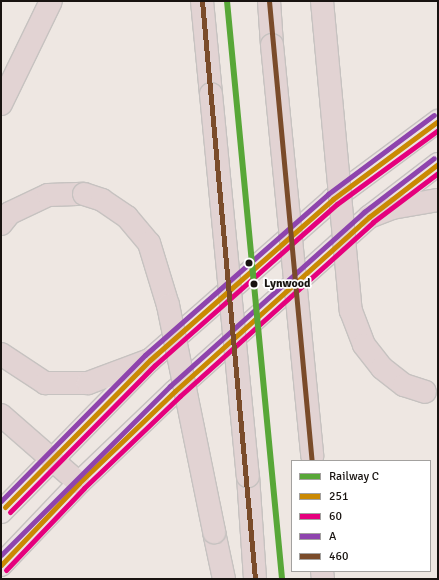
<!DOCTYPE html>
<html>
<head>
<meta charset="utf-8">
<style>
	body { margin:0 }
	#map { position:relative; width:439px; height:580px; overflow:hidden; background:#eee7e2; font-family:Signika,sans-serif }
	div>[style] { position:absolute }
	.roads { filter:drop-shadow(1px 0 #c6c2c0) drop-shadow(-1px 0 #c6c2c0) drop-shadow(0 1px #c6c2c0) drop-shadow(0 -1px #c6c2c0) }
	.primary>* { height:22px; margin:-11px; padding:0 11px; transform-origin:11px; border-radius:11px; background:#ece3e3 }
	.motorway>* { height:22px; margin:-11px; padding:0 11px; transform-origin:11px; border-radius:11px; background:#e2d3d3 }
	.bridges { filter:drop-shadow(1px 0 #c6c2c0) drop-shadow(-1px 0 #c6c2c0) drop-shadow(0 1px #c6c2c0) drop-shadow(0 -1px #c6c2c0) }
	.motorway-bridge>* { height:22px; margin:-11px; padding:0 11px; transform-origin:11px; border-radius:11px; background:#e2d3d3 }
	.bus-1>* { height:5px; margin:-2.5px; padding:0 2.5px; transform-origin:2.5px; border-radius:2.5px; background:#ca8903 }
	.bus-2>* { height:5px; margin:-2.5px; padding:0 2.5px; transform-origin:2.5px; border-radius:2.5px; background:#e5007d }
	.bus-3>* { height:5px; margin:-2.5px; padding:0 2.5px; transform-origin:2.5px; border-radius:2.5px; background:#8e44ad }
	.bus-4>* { height:5px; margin:-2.5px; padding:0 2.5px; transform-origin:2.5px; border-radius:2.5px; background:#7a4b2a }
	.rail-1>* { height:6px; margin:-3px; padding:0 3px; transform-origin:3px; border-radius:3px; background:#58a738 }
	.dots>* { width:11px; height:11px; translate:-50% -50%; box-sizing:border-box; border:2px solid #fff; border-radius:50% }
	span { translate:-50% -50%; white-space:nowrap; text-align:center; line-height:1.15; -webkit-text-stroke:3.5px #fff; paint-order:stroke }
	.stop-label { font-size:12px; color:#181310; font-weight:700 }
	.left { translate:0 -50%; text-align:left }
	.frame { position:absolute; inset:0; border:2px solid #181310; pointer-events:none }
	.legend { position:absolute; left:291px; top:460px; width:140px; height:112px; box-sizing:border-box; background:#fff; border:1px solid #a3a19f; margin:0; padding:5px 7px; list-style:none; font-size:12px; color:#181310 }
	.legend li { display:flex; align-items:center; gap:8px; height:20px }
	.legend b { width:20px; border:1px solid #a3a19f }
</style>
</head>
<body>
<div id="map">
	<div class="roads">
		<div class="primary">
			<div style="left:1px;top:512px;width:213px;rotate:-45.6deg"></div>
			<div style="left:150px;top:360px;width:244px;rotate:-41.3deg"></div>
			<div style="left:333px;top:199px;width:131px;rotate:-36.6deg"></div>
			<div style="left:1px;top:565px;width:113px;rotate:-46.4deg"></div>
			<div style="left:79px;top:483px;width:133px;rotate:-43.8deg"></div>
			<div style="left:175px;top:391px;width:261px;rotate:-41.9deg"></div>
			<div style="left:369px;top:217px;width:87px;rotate:-37.5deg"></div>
		</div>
		<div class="motorway">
			<div style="left:202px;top:1px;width:93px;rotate:84.5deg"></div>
			<div style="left:269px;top:1px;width:44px;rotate:86.1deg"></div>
			<div style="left:1px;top:104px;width:114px;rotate:-64.1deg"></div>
			<div style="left:369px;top:217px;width:25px;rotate:-21deg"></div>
			<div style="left:392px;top:208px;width:47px;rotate:-9.9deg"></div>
			<div style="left:1px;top:224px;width:14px;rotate:-51deg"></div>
			<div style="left:10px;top:213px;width:42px;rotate:-25.3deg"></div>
			<div style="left:48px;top:195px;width:36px;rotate:-2deg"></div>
			<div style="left:1px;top:354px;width:53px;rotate:33.4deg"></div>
			<div style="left:45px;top:383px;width:43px"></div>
			<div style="left:88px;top:383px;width:66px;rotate:-20.4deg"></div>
			<div style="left:1px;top:415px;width:103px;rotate:41.1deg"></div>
			<div style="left:248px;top:476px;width:103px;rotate:86.1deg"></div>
			<div style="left:214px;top:532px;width:48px;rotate:78deg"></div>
			<div style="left:322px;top:571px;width:8px;rotate:83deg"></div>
		</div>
	</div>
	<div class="bridges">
		<div class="motorway-bridge">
			<div style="left:322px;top:1px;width:311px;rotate:84.7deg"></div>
			<div style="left:351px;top:311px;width:36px;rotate:69deg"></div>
			<div style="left:364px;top:345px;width:29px;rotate:52deg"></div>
			<div style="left:382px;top:368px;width:28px;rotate:38deg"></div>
			<div style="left:404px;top:385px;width:22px;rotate:18deg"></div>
			<div style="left:272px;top:45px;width:413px;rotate:84.4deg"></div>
			<div style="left:211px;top:94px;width:384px;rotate:84.5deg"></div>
			<div style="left:84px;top:194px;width:19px;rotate:18deg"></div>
			<div style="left:102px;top:200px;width:30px;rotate:34deg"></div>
			<div style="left:127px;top:217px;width:34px;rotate:50deg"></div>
			<div style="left:149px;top:243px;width:65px;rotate:73deg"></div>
			<div style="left:168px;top:305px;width:232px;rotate:78.5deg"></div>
		</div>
	</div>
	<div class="bus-1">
		<div style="left:5px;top:507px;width:206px;rotate:-45.4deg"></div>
		<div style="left:150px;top:360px;width:244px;rotate:-41.3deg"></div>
		<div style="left:333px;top:199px;width:131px;rotate:-36.6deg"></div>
		<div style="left:1px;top:565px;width:113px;rotate:-46.4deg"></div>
		<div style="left:79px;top:483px;width:133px;rotate:-43.8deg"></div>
		<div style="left:175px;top:391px;width:261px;rotate:-41.9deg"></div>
		<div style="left:369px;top:217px;width:87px;rotate:-37.5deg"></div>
	</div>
	<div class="bus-2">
		<div style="left:10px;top:512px;width:206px;rotate:-45.4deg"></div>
		<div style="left:155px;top:365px;width:243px;rotate:-41.5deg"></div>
		<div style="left:337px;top:204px;width:125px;rotate:-36.2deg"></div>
		<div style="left:6px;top:570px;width:113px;rotate:-46.4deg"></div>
		<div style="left:84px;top:488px;width:133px;rotate:-43.8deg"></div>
		<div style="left:180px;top:396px;width:260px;rotate:-42deg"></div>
		<div style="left:373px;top:222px;width:81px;rotate:-37deg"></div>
	</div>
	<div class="bus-3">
		<div style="left:1px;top:501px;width:205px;rotate:-45.4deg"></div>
		<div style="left:145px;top:355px;width:244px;rotate:-41.3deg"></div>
		<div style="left:328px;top:194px;width:132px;rotate:-36.7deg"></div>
		<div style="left:1px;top:555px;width:239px;rotate:-45deg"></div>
		<div style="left:170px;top:386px;width:261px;rotate:-41.9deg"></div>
		<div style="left:364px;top:212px;width:88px;rotate:-37.6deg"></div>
	</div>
	<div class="bus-4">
		<div style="left:202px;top:1px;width:580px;rotate:84.76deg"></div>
		<div style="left:269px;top:1px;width:462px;rotate:84.7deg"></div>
	</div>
	<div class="rail-1">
		<div style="left:227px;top:1px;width:581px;rotate:84.56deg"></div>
	</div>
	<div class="dots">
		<div style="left:249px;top:263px;background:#181310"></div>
		<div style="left:254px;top:284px;background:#181310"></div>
	</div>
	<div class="stop-label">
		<span class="left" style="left:264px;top:284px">Lynwood</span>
	</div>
	<div class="frame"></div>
	<ul class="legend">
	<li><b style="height:5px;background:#58a738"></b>Railway C</li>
	<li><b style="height:5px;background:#ca8903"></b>251</li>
	<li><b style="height:5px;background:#e5007d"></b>60</li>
	<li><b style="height:5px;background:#8e44ad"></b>A</li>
	<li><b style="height:5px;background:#7a4b2a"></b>460</li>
	</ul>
</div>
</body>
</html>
